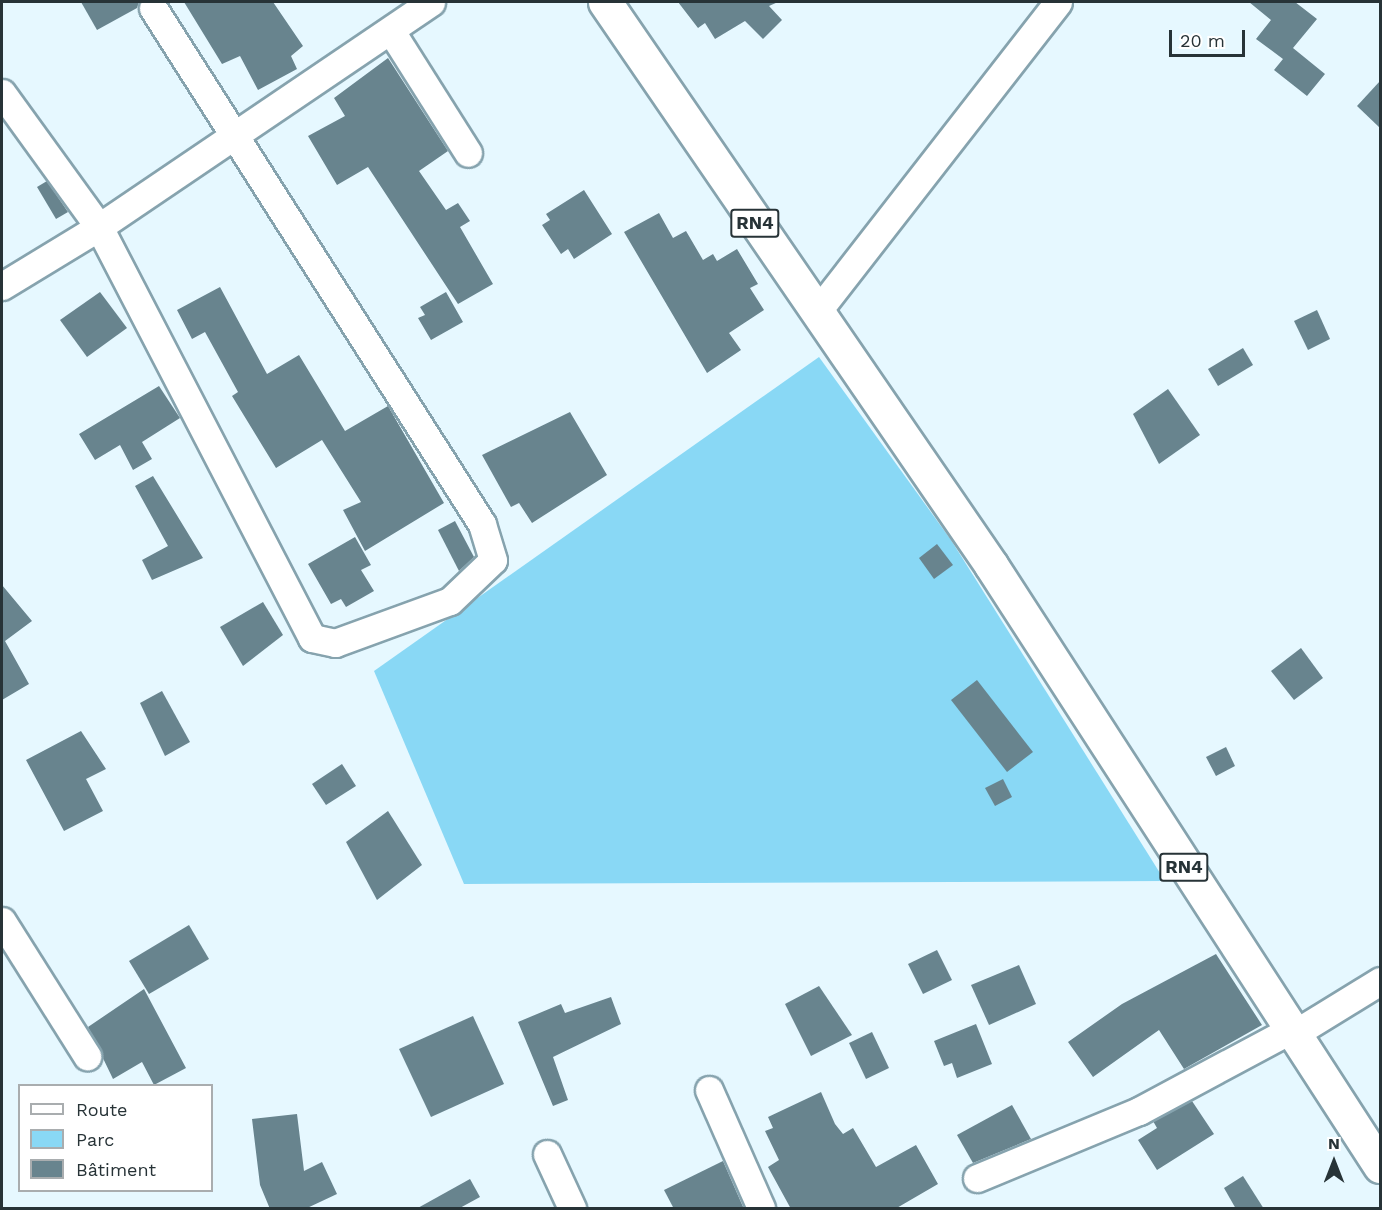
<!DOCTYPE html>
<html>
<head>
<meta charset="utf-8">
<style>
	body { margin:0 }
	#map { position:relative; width:1382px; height:1210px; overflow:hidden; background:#e6f8ff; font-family:"Work Sans",sans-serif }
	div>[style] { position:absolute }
	.green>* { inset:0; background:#89d8f5 }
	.building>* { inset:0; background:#68848e }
	.roads { filter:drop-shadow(2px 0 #86a3ae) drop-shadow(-2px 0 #86a3ae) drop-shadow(0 2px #86a3ae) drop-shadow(0 -2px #86a3ae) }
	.minor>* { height:27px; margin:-13.5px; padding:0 13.5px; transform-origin:13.5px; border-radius:13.5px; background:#fff }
	.highway>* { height:33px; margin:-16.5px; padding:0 16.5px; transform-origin:16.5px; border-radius:16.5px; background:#fff }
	span { translate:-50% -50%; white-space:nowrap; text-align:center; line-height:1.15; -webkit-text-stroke:4.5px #fff; paint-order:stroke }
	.shield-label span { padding:2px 4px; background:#fff; border:2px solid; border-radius:4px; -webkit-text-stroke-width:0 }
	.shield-label { font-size:18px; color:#273337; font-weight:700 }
	.frame { position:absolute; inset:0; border:3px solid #273337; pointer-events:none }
	.legend { position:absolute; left:18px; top:1084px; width:195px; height:108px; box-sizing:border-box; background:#fff; border:2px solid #a9adaf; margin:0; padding:8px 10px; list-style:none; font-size:18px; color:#273337 }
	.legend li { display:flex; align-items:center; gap:12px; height:30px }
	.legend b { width:30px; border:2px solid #a9adaf }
	.north { position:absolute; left:1304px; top:1132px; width:60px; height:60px; -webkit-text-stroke:4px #fff; paint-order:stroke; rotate:0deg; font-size:16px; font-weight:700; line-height:24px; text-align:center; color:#273337 }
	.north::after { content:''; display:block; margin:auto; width:21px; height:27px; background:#273337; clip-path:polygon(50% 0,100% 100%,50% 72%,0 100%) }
	.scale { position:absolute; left:1169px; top:30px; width:76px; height:27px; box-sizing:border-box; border:3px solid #273337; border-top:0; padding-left:8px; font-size:18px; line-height:21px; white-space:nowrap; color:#273337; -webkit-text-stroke:4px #fff; paint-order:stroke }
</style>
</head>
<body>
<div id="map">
	<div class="green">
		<div style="clip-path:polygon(819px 357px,951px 540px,1165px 881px,464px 884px,374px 671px)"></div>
	</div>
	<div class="building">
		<div style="clip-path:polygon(81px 2px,139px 2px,137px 8px,97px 30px)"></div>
		<div style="clip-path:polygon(184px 2px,273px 2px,303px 46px,291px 56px,297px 69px,258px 90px,240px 56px,222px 64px)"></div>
		<div style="clip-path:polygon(678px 2px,778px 2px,769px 6px,782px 20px,763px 39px,745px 21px,715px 39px,705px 23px,698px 28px)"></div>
		<div style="clip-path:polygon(1249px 2px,1295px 2px,1317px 19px,1293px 48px,1325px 74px,1307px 96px,1274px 70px,1283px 59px,1256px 39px,1271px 20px)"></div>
		<div style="clip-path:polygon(388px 58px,448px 151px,419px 171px,446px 210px,458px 203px,470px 221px,460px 227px,493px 284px,458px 304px,368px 167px,337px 185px,308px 136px,345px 116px,334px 98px)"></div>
		<div style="clip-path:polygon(1380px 81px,1380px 128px,1357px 106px)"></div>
		<div style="clip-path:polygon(47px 181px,68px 212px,56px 219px,37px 187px)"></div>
		<div style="clip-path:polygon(584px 190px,612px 234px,574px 259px,568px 249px,561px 254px,542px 225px,550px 220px,546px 214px)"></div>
		<div style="clip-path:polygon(659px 213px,673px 238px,686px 231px,703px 260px,713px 254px,717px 261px,737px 249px,758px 284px,750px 288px,764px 310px,729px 333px,741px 350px,707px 373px,624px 232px)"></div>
		<div style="clip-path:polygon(220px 287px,267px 374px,299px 355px,345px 431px,388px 406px,444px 503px,365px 551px,343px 510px,361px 502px,322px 440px,276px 468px,232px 396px,238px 392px,205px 332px,192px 339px,177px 310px)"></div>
		<div style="clip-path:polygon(100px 292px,127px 328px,87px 357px,60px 320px)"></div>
		<div style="clip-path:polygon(446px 292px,463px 322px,431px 340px,418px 318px,425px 315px,420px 307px)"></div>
		<div style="clip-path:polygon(1317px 310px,1330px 339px,1308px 350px,1294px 321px)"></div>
		<div style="clip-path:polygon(1243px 348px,1253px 365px,1218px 386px,1208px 369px)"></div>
		<div style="clip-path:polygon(159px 386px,180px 418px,142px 442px,152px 459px,133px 470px,120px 445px,95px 460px,79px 434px)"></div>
		<div style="clip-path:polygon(1168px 389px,1200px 435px,1159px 464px,1133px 414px)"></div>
		<div style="clip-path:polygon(570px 412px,607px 475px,532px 523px,519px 503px,511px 507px,482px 455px)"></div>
		<div style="clip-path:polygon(153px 476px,203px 558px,152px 580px,142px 560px,168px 546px,135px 486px)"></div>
		<div style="clip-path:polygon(455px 521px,474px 557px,459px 571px,438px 530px)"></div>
		<div style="clip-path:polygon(355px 537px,371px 565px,361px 570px,374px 591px,346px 607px,341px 599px,331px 604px,308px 564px)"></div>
		<div style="clip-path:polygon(937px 544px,953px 565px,934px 579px,919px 558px)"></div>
		<div style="clip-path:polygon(2px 585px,32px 621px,5px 641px,29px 684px,2px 700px)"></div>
		<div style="clip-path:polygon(263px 602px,283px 635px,243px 666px,220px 627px)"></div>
		<div style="clip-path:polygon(1301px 648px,1323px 678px,1294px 700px,1271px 671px)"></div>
		<div style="clip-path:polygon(977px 680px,1033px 752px,1007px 772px,951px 700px)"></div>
		<div style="clip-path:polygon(162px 691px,190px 742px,165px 756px,140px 703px)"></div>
		<div style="clip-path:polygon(81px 731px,106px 769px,86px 779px,103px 811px,64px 831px,26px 760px)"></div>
		<div style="clip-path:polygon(1226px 747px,1235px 766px,1216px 776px,1206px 757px)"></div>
		<div style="clip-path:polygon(342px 764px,356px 786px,326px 805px,312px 784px)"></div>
		<div style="clip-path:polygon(1003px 779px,1012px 797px,995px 806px,985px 788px)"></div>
		<div style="clip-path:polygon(388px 811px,422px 865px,377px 900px,346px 842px)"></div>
		<div style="clip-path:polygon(189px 925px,209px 959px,149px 994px,129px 961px)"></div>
		<div style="clip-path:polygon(937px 950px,952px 980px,923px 994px,908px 964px)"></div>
		<div style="clip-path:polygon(1216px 954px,1262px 1025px,1184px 1069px,1159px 1030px,1093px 1077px,1068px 1042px,1122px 1004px)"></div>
		<div style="clip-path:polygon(1019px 965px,1036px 1004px,989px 1025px,971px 985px)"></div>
		<div style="clip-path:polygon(819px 986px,852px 1035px,811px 1056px,785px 1004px)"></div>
		<div style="clip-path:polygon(144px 989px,186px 1068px,154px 1085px,142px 1062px,113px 1079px,88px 1027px)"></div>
		<div style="clip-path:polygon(611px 997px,621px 1024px,553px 1057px,568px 1100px,553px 1106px,518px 1022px,561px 1004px,565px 1013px)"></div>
		<div style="clip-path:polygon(473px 1016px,504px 1084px,431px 1117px,399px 1049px)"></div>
		<div style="clip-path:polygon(976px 1024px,992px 1064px,957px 1078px,952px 1063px,944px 1066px,934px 1041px)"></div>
		<div style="clip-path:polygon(872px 1032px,889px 1068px,866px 1079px,849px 1043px)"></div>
		<div style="clip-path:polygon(821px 1092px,835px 1124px,843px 1134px,853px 1128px,876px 1167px,916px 1145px,938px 1184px,895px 1209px,791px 1209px,768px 1167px,779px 1160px,765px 1131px,773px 1128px,768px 1117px)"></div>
		<div style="clip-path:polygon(1192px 1101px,1214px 1134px,1157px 1170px,1138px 1140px,1157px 1128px,1153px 1121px)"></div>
		<div style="clip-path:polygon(1012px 1105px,1031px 1139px,973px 1163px,957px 1135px)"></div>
		<div style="clip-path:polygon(297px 1114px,304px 1171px,322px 1162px,337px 1194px,305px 1209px,270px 1209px,260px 1185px,252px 1119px)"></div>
		<div style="clip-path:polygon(723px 1161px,744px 1209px,674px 1209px,664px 1190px)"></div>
		<div style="clip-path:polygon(1243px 1176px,1264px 1209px,1236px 1209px,1224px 1188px)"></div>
		<div style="clip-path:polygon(470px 1179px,480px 1197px,458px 1209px,416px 1209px)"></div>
	</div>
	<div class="roads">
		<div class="minor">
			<div style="left:391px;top:31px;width:144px;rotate:57.7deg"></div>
			<div style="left:2px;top:93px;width:165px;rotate:54.1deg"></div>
			<div style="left:99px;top:227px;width:463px;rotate:62.6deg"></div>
			<div style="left:312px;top:638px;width:24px;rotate:12deg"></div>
			<div style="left:335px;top:643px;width:122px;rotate:-20.1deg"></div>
			<div style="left:450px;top:601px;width:59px;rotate:-43.6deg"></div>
			<div style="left:493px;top:560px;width:38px;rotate:-107deg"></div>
			<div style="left:482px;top:524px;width:612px;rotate:-122.52deg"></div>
			<div style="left:2px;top:286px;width:114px;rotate:-31.3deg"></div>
			<div style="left:99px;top:227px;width:401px;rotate:-34.1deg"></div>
			<div style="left:816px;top:313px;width:394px;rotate:-52.1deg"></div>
			<div style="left:2px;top:921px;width:160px;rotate:57.8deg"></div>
			<div style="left:1294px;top:1034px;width:101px;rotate:-31.6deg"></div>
			<div style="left:709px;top:1090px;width:129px;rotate:66.2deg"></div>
			<div style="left:547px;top:1154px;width:60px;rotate:65.2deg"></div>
			<div style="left:977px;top:1178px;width:175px;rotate:-22.5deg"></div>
			<div style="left:1139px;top:1111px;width:174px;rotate:-28.2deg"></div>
		</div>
		<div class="highway">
			<div style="left:605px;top:2px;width:683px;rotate:55.56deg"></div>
			<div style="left:991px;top:565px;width:716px;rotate:57.09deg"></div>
		</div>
	</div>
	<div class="shield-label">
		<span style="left:755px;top:223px">RN4</span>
		<span style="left:1184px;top:867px">RN4</span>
	</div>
	<div class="frame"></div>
	<ul class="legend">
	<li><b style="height:8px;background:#fff"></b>Route</li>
	<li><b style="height:16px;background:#89d8f5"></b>Parc</li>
	<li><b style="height:16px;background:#68848e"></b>Bâtiment</li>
	</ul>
	<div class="north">N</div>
	<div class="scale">20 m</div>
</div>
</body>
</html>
